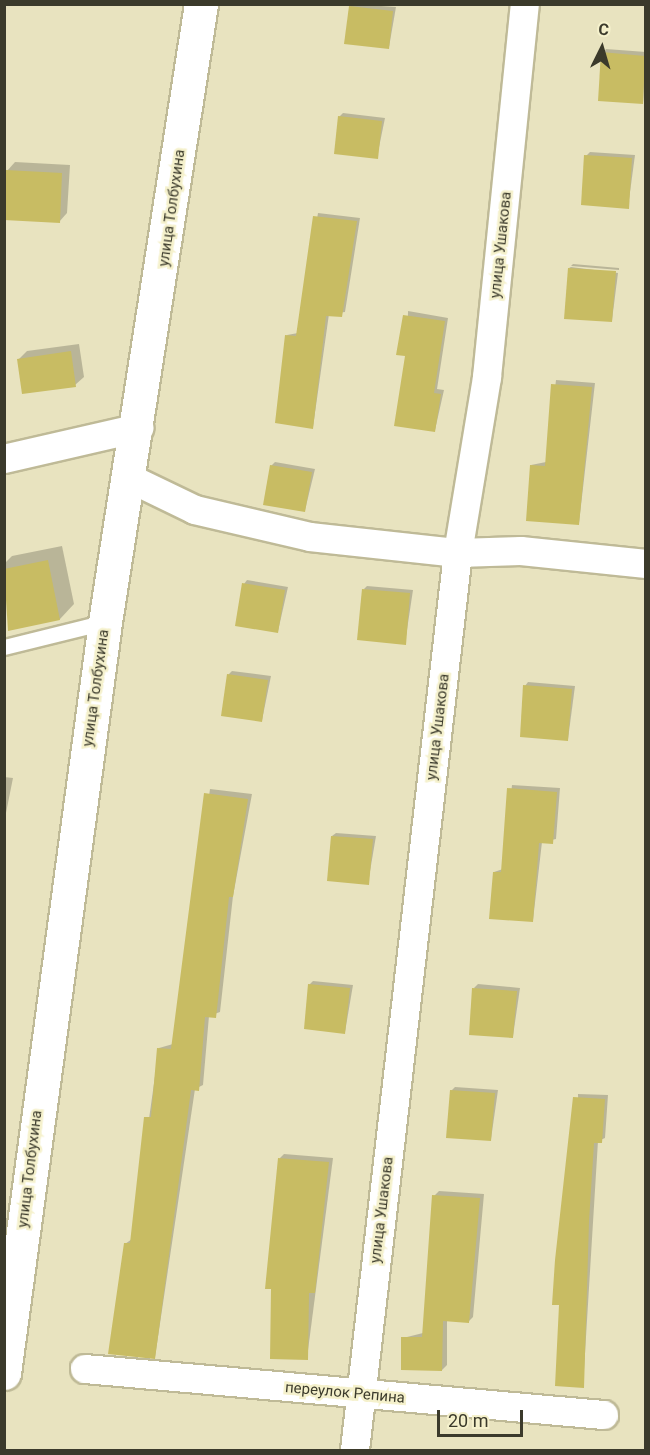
<!DOCTYPE html>
<html>
<head>
<meta charset="utf-8">
<style>
	body { margin:0 }
	#map { position:relative; width:650px; height:1455px; overflow:hidden; background:#e8e3bf; font-family:Roboto,sans-serif }
	div>[style] { position:absolute }
	.shadow>* { inset:0; background:#0003 }
	.building>* { inset:0; background:#c8bc63 }
	.roads { filter:drop-shadow(2px 0 #bfba97) drop-shadow(-2px 0 #bfba97) drop-shadow(0 2px #bfba97) drop-shadow(0 -2px #bfba97) }
	.service>* { height:15px; margin:-7.5px; padding:0 7.5px; transform-origin:7.5px; border-radius:7.5px; background:#fff }
	.minor>* { height:28px; margin:-14px; padding:0 14px; transform-origin:14px; border-radius:14px; background:#fff }
	.tertiary>* { height:33px; margin:-16.5px; padding:0 16.5px; transform-origin:16.5px; border-radius:16.5px; background:#fff }
	span { translate:-50% -50%; white-space:nowrap; text-align:center; line-height:1.15; -webkit-text-stroke:5px #f5f1cc; paint-order:stroke }
	.street-label { font-size:15px; color:#3b3a2b }
	.frame { position:absolute; inset:0; border:6px solid #3b3a2b; pointer-events:none }
	.north { position:absolute; left:572px; top:18px; width:60px; height:60px; -webkit-text-stroke:4px #f5f1cc; paint-order:stroke; rotate:5deg; font-size:16px; font-weight:700; line-height:24px; text-align:center; color:#3b3a2b }
	.north::after { content:''; display:block; margin:auto; width:21px; height:27px; background:#3b3a2b; clip-path:polygon(50% 0,100% 100%,50% 72%,0 100%) }
	.scale { position:absolute; left:437px; top:1410px; width:86px; height:27px; box-sizing:border-box; border:3px solid #3b3a2b; border-top:0; padding-left:8px; font-size:18px; line-height:21px; white-space:nowrap; color:#3b3a2b; -webkit-text-stroke:4px #f5f1cc; paint-order:stroke }
</style>
</head>
<body>
<div id="map">
	<div class="shadow">
		<div style="clip-path:polygon(352px 4px,396px 7px,389px 47px,350px 7px)"></div>
		<div style="clip-path:polygon(606px 49px,646px 52px,643px 103px,603px 53px)"></div>
		<div style="clip-path:polygon(343px 113px,385px 118px,377px 157px,339px 117px)"></div>
		<div style="clip-path:polygon(590px 152px,635px 155px,628px 207px,586px 156px)"></div>
		<div style="clip-path:polygon(15px 162px,70px 165px,67px 213px,59px 222px,7px 171px)"></div>
		<div style="clip-path:polygon(318px 213px,360px 218px,345px 312px,329px 314px,313px 427px,287px 335px,298px 333px)"></div>
		<div style="clip-path:polygon(573px 264px,619px 268px,619px 270px,571px 266px)"></div>
		<div style="clip-path:polygon(571px 267px,618px 273px,612px 320px,569px 268px)"></div>
		<div style="clip-path:polygon(408px 311px,448px 318px,437px 389px,444px 390px,435px 430px,407px 355px)"></div>
		<div style="clip-path:polygon(79px 344px,84px 377px,75px 385px,19px 359px,27px 351px)"></div>
		<div style="clip-path:polygon(556px 380px,595px 383px,579px 523px,531px 465px,546px 462px)"></div>
		<div style="clip-path:polygon(275px 462px,315px 469px,305px 510px,271px 466px)"></div>
		<div style="clip-path:polygon(62px 546px,74px 604px,60px 619px,10px 629px,4px 564px,12px 556px)"></div>
		<div style="clip-path:polygon(247px 580px,288px 587px,278px 631px,244px 584px)"></div>
		<div style="clip-path:polygon(367px 586px,413px 590px,405px 643px,364px 589px)"></div>
		<div style="clip-path:polygon(232px 671px,271px 676px,262px 720px,228px 675px)"></div>
		<div style="clip-path:polygon(528px 682px,575px 686px,568px 739px,525px 686px)"></div>
		<div style="clip-path:polygon(4px 777px,13px 778px,4px 823px)"></div>
		<div style="clip-path:polygon(512px 785px,560px 788px,556px 839px,542px 842px,533px 920px,494px 872px,503px 869px)"></div>
		<div style="clip-path:polygon(210px 789px,252px 794px,233px 896px,220px 1012px,209px 1016px,203px 1085px,195px 1089px,155px 1357px,125px 1244px,132px 1239px,159px 1048px,173px 1044px)"></div>
		<div style="clip-path:polygon(336px 833px,376px 836px,368px 883px,332px 836px)"></div>
		<div style="clip-path:polygon(313px 981px,353px 985px,345px 1032px,309px 985px)"></div>
		<div style="clip-path:polygon(478px 984px,520px 988px,513px 1036px,474px 988px)"></div>
		<div style="clip-path:polygon(455px 1087px,498px 1090px,491px 1139px,451px 1091px)"></div>
		<div style="clip-path:polygon(578px 1094px,608px 1095px,605px 1138px,598px 1141px,583px 1386px)"></div>
		<div style="clip-path:polygon(284px 1154px,333px 1158px,307px 1358px,280px 1158px)"></div>
		<div style="clip-path:polygon(439px 1191px,484px 1194px,473px 1317px,468px 1322px,447px 1319px,447px 1365px,442px 1370px,403px 1338px,423px 1333px,434px 1196px)"></div>
	</div>
	<div class="building">
		<div style="clip-path:polygon(349px 6px,393px 11px,389px 49px,344px 44px)"></div>
		<div style="clip-path:polygon(601px 52px,645px 56px,643px 104px,598px 101px)"></div>
		<div style="clip-path:polygon(338px 116px,382px 121px,378px 159px,334px 154px)"></div>
		<div style="clip-path:polygon(584px 155px,632px 158px,629px 209px,581px 205px)"></div>
		<div style="clip-path:polygon(6px 170px,62px 173px,60px 223px,4px 220px)"></div>
		<div style="clip-path:polygon(313px 216px,357px 221px,342px 317px,326px 316px,313px 429px,275px 423px,285px 335px,296px 336px)"></div>
		<div style="clip-path:polygon(568px 268px,616px 271px,612px 322px,564px 319px)"></div>
		<div style="clip-path:polygon(403px 315px,445px 321px,434px 393px,441px 394px,435px 432px,394px 426px,405px 356px,396px 355px)"></div>
		<div style="clip-path:polygon(71px 351px,76px 387px,22px 394px,17px 359px)"></div>
		<div style="clip-path:polygon(551px 384px,592px 387px,579px 525px,526px 521px,530px 465px,545px 466px)"></div>
		<div style="clip-path:polygon(270px 465px,312px 472px,305px 512px,263px 505px)"></div>
		<div style="clip-path:polygon(48px 560px,60px 620px,8px 631px,4px 569px)"></div>
		<div style="clip-path:polygon(242px 583px,285px 590px,278px 633px,235px 626px)"></div>
		<div style="clip-path:polygon(362px 589px,410px 593px,406px 645px,357px 640px)"></div>
		<div style="clip-path:polygon(227px 674px,268px 680px,262px 722px,221px 716px)"></div>
		<div style="clip-path:polygon(523px 685px,572px 689px,568px 741px,520px 737px)"></div>
		<div style="clip-path:polygon(507px 788px,557px 792px,553px 844px,539px 843px,533px 922px,489px 919px,493px 872px,501px 872px)"></div>
		<div style="clip-path:polygon(204px 793px,248px 799px,233px 897px,229px 897px,216px 1018px,205px 1017px,199px 1091px,191px 1090px,155px 1359px,108px 1354px,124px 1243px,130px 1243px,144px 1117px,151px 1117px,157px 1048px,171px 1049px)"></div>
		<div style="clip-path:polygon(331px 836px,373px 839px,369px 885px,327px 881px)"></div>
		<div style="clip-path:polygon(308px 984px,350px 988px,345px 1034px,304px 1029px)"></div>
		<div style="clip-path:polygon(472px 988px,517px 991px,513px 1038px,469px 1035px)"></div>
		<div style="clip-path:polygon(450px 1090px,495px 1093px,491px 1141px,446px 1138px)"></div>
		<div style="clip-path:polygon(573px 1097px,605px 1099px,602px 1143px,594px 1143px,589px 1221px,584px 1388px,555px 1386px,559px 1305px,552px 1305px,555px 1260px)"></div>
		<div style="clip-path:polygon(278px 1158px,329px 1162px,315px 1293px,309px 1293px,308px 1360px,270px 1359px,271px 1289px,265px 1289px)"></div>
		<div style="clip-path:polygon(432px 1195px,480px 1198px,469px 1323px,443px 1321px,442px 1371px,401px 1370px,401px 1337px,422px 1337px)"></div>
	</div>
	<div class="roads">
		<div class="service">
			<div style="left:4px;top:647px;width:104px;rotate:-13.9deg"></div>
		</div>
		<div class="minor">
			<div style="left:4px;top:459px;width:139px;rotate:-12.9deg"></div>
			<div style="left:131px;top:479px;width:71px;rotate:25.8deg"></div>
			<div style="left:195px;top:510px;width:118px;rotate:13.2deg"></div>
			<div style="left:310px;top:537px;width:149px;rotate:6.2deg"></div>
			<div style="left:458px;top:553px;width:63px;rotate:-1.8deg"></div>
			<div style="left:521px;top:551px;width:126px;rotate:5.9deg"></div>
			<div style="left:85px;top:1369px;width:521px;rotate:5.07deg"></div>
			<div style="left:355px;top:1450px;width:903px;rotate:-83.45deg"></div>
			<div style="left:458px;top:553px;width:178px;rotate:-80.6deg"></div>
			<div style="left:487px;top:377px;width:375px;rotate:-84.2deg"></div>
		</div>
		<div class="tertiary">
			<div style="left:4px;top:1373px;width:758px;rotate:-82.34deg"></div>
			<div style="left:105px;top:622px;width:625px;rotate:-81.17deg"></div>
		</div>
	</div>
	<div class="street-label">
		<span style="left:172px;top:208px;rotate:-82deg">улица Толбухина</span>
		<span style="left:501px;top:245px;rotate:-84deg">улица Ушакова</span>
		<span style="left:96px;top:688px;rotate:-82deg">улица Толбухина</span>
		<span style="left:438px;top:727px;rotate:-83deg">улица Ушакова</span>
		<span style="left:30px;top:1169px;rotate:-83deg">улица Толбухина</span>
		<span style="left:382px;top:1210px;rotate:-83deg">улица Ушакова</span>
		<span style="left:345px;top:1393px;rotate:5deg">переулок Репина</span>
	</div>
	<div class="frame"></div>
	<div class="north">С</div>
	<div class="scale">20 m</div>
</div>
</body>
</html>
